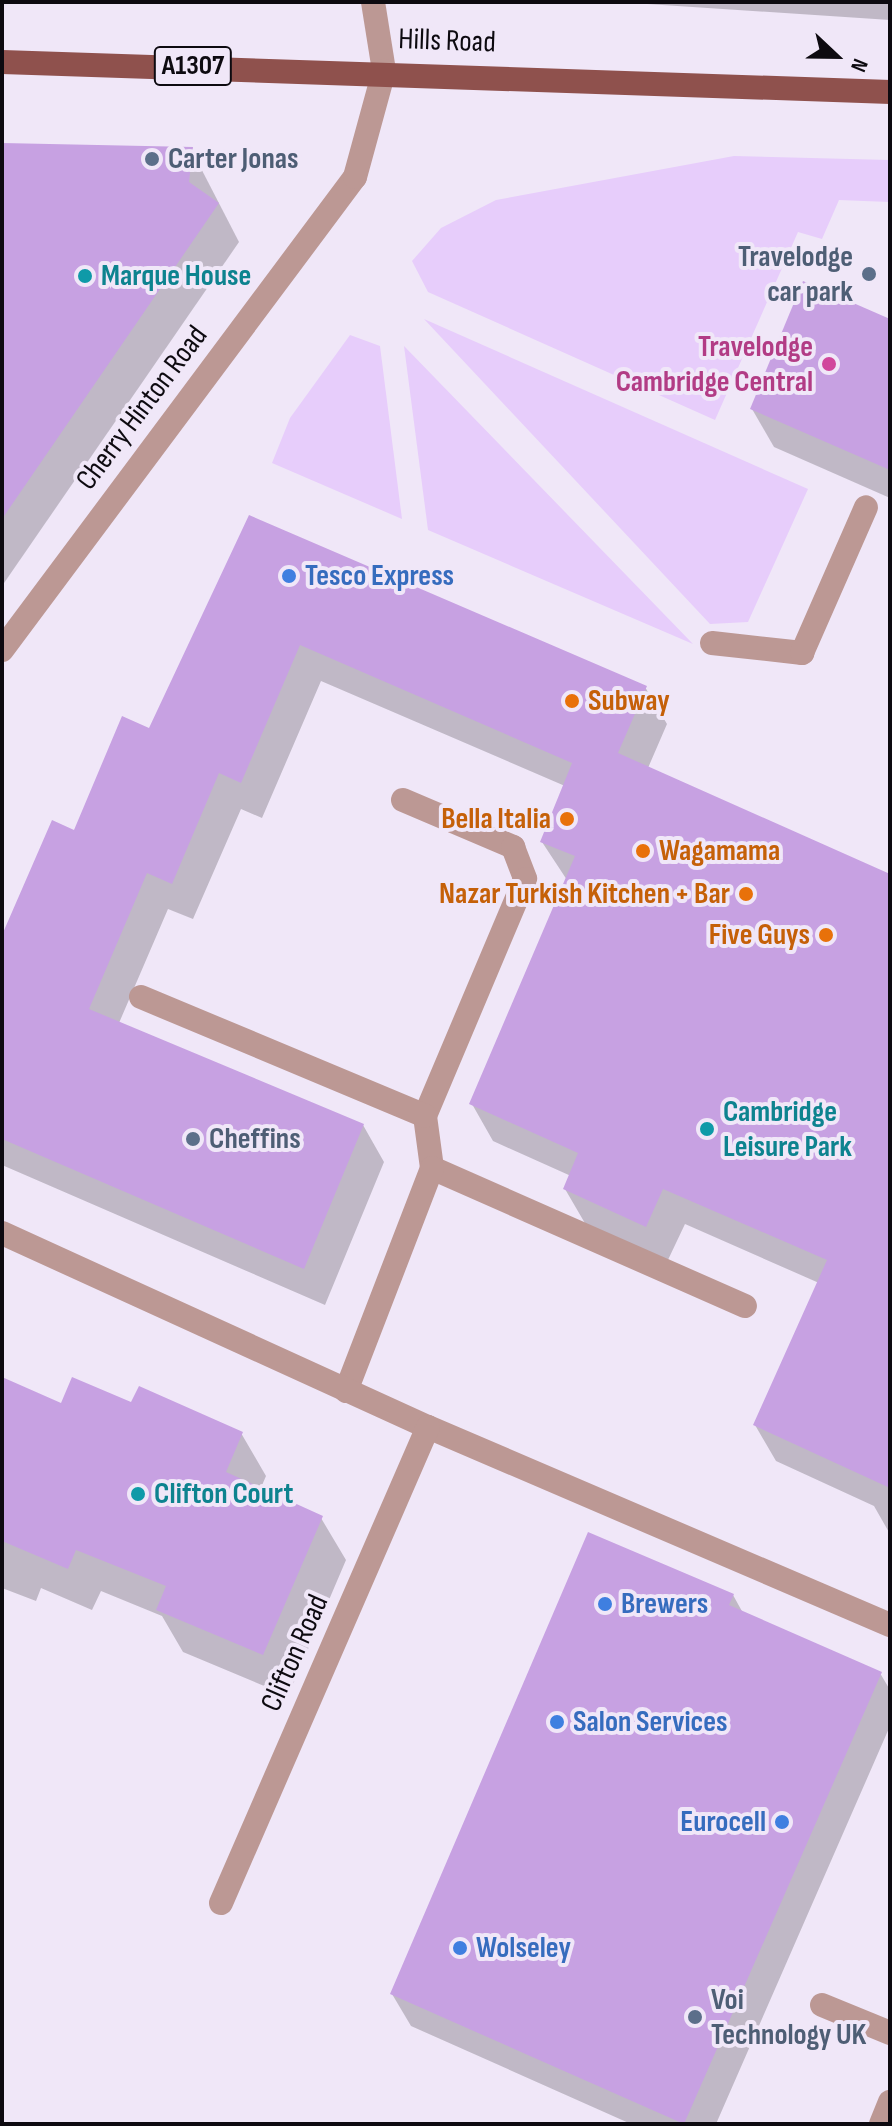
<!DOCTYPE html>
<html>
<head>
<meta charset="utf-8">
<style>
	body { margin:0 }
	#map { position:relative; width:892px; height:2126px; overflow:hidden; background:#f0e7f8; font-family:"Sofia Sans Condensed",sans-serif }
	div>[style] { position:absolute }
	.green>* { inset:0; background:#e7cdfb }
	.shadow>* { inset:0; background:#0003 }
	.building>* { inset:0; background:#c7a1e2 }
	.service>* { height:24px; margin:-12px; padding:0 12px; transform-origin:12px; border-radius:12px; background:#bc9894 }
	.pedestrian>* { height:24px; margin:-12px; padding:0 12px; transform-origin:12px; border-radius:12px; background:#bc9894 }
	.minor>* { height:24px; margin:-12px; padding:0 12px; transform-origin:12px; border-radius:12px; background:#bc9894 }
	.tertiary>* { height:24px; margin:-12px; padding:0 12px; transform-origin:12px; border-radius:12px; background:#bc9894 }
	.primary>* { height:24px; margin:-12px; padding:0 12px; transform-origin:12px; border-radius:12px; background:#8f514d }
	.dots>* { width:22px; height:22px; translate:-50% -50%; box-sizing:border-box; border:4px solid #f0e7f8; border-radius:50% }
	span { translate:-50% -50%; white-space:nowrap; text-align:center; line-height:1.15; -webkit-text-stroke:8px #f0e7f8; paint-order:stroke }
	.shield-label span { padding:2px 6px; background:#f0e7f8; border:2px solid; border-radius:6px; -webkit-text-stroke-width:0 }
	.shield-label { font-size:28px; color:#0d0a10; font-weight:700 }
	.street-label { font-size:30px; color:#0d0a10 }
	.service-label { font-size:30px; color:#4e5e75; font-weight:700 }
	.left { translate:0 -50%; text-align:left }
	.right { translate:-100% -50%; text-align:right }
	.culture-label { font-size:30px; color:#0d838f; font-weight:700 }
	.hotel-label { font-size:30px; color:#b23c85; font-weight:700 }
	.shop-label { font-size:30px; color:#366cbe; font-weight:700 }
	.food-label { font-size:30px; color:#c56008; font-weight:700 }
	.frame { position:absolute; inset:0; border:4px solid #0d0a10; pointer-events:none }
	.north { position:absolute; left:796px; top:16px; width:80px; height:80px; -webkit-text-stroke:6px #f0e7f8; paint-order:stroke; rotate:112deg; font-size:22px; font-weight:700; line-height:32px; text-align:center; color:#0d0a10 }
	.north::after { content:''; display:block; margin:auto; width:28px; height:36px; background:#0d0a10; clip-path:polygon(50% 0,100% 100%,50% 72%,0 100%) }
</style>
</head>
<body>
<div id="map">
	<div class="green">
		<div style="clip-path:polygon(734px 156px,890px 160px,890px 202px,839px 200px,822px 239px,798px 232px,715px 420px,428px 292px,412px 261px,441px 228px,496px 200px)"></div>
		<div style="clip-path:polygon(424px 319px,808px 489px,748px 622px,710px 624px)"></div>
		<div style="clip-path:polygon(350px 335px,380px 346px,402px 519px,272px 463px,290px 418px)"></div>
		<div style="clip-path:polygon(404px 346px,693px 644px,428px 530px)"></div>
	</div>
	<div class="shadow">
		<div style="clip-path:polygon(617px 2px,890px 2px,890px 20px)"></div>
		<div style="clip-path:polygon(2px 144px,191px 149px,239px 242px,2px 586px)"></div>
		<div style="clip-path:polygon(890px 322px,890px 498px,774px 447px,752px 409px)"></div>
		<div style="clip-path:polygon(250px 517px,645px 687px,667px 724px,648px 768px,890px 876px,890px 1534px,874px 1506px,776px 1461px,755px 1425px,819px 1283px,685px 1224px,667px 1262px,586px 1225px,565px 1189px,571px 1176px,493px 1141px,472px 1104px,567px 880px,542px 842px,565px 786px,321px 681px,262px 818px,241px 809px,193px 919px,168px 909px,119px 1023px,363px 1125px,384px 1162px,325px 1305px,2px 1165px,2px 941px,150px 730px)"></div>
		<div style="clip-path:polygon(2px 1379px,62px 1405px,132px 1405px,241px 1433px,266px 1476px,260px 1490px,321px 1518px,346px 1560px,288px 1696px,183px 1652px,162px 1616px,101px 1591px,92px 1610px,41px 1588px,36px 1601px,2px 1588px)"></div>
		<div style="clip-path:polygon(733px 1595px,743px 1613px,880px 1673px,890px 1690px,890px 1726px,716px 2124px,631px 2124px,411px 2026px,392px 1994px)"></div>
	</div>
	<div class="building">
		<div style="clip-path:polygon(2px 143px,193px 147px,189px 182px,219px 203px,2px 519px)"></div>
		<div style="clip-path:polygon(803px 281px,890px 319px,890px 470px,750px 409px)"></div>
		<div style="clip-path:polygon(249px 515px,647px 686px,618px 753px,890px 874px,890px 1488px,753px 1425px,827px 1260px,663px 1189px,646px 1227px,563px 1189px,578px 1153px,469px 1104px,575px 856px,540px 842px,572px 763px,300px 645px,241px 783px,219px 773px,172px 884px,147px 873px,89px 1009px,364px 1124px,304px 1269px,2px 1139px,2px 935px,52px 820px,74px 830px,122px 716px,149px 728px)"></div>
		<div style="clip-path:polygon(2px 1377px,61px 1403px,72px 1377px,131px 1402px,139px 1386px,243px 1432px,226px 1472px,323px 1516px,263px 1655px,156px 1610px,166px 1586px,76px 1550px,68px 1569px,2px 1541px)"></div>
		<div style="clip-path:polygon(588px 1532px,734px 1594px,729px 1605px,882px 1672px,684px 2124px,390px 1994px)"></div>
	</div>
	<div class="service">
		<div style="left:403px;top:800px;width:120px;rotate:23.1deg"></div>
		<div style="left:513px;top:847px;width:34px;rotate:69deg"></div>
		<div style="left:525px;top:879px;width:257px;rotate:112.9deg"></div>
		<div style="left:425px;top:1116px;width:52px;rotate:82.3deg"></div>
		<div style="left:432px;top:1168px;width:342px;rotate:23.8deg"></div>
		<div style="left:141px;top:997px;width:308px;rotate:22.7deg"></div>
		<div style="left:346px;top:1391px;width:239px;rotate:-68.9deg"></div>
		<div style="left:822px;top:2005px;width:74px;rotate:22.4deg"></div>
		<div style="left:881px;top:2124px;width:24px;rotate:-68deg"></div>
	</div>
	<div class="pedestrian">
		<div style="left:712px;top:643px;width:91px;rotate:6.3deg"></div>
		<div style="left:802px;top:653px;width:159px;rotate:-66.3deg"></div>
	</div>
	<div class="minor">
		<div style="left:373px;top:2px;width:70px;rotate:80.9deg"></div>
		<div style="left:2px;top:1233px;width:468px;rotate:24.5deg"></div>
		<div style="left:428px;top:1427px;width:503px;rotate:23.2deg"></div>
		<div style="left:221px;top:1903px;width:519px;rotate:-66.5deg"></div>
	</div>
	<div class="tertiary">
		<div style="left:2px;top:650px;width:590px;rotate:-53.27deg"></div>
		<div style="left:355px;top:177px;width:110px;rotate:-74.7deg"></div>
	</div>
	<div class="primary">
		<div style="left:2px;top:62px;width:889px;rotate:1.93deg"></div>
	</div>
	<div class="dots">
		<div style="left:152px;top:159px;background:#5c6f8a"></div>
		<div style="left:869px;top:274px;background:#5c6f8a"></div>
		<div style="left:85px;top:276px;background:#0f9aa8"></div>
		<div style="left:829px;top:364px;background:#d1479c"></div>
		<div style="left:289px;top:576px;background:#3f7fe0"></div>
		<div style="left:572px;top:701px;background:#e8710a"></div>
		<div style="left:567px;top:819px;background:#e8710a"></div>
		<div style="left:643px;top:851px;background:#e8710a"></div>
		<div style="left:746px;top:894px;background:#e8710a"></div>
		<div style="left:826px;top:935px;background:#e8710a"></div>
		<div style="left:707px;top:1129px;background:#0f9aa8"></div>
		<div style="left:193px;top:1139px;background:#5c6f8a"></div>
		<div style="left:138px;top:1494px;background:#0f9aa8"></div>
		<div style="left:605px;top:1604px;background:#3f7fe0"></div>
		<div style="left:557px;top:1722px;background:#3f7fe0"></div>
		<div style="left:782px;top:1822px;background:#3f7fe0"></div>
		<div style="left:460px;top:1948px;background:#3f7fe0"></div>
		<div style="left:695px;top:2017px;background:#5c6f8a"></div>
	</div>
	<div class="shield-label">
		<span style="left:193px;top:66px">A1307</span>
	</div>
	<div class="street-label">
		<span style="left:447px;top:41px;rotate:2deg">Hills Road</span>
		<span style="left:142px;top:408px;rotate:-53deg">Cherry Hinton Road</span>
		<span style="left:295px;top:1653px;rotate:-66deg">Clifton Road</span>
	</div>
	<div class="service-label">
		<span class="left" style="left:168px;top:159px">Carter Jonas</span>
		<span class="right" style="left:853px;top:274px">Travelodge<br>car park</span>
		<span class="left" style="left:209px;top:1139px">Cheffins</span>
		<span class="left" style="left:711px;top:2017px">Voi<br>Technology UK</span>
	</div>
	<div class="culture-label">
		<span class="left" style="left:101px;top:276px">Marque House</span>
		<span class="left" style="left:723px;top:1129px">Cambridge<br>Leisure Park</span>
		<span class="left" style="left:154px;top:1494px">Clifton Court</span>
	</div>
	<div class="hotel-label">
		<span class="right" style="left:813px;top:364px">Travelodge<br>Cambridge Central</span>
	</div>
	<div class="shop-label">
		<span class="left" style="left:305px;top:576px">Tesco Express</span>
		<span class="left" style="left:621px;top:1604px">Brewers</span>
		<span class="left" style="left:573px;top:1722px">Salon Services</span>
		<span class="right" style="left:766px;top:1822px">Eurocell</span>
		<span class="left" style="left:476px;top:1948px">Wolseley</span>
	</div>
	<div class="food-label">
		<span class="left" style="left:588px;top:701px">Subway</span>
		<span class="right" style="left:551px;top:819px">Bella Italia</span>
		<span class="left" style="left:659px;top:851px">Wagamama</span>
		<span class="right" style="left:730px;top:894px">Nazar Turkish Kitchen + Bar</span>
		<span class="right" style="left:810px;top:935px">Five Guys</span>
	</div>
	<div class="frame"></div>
	<div class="north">N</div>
</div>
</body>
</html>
